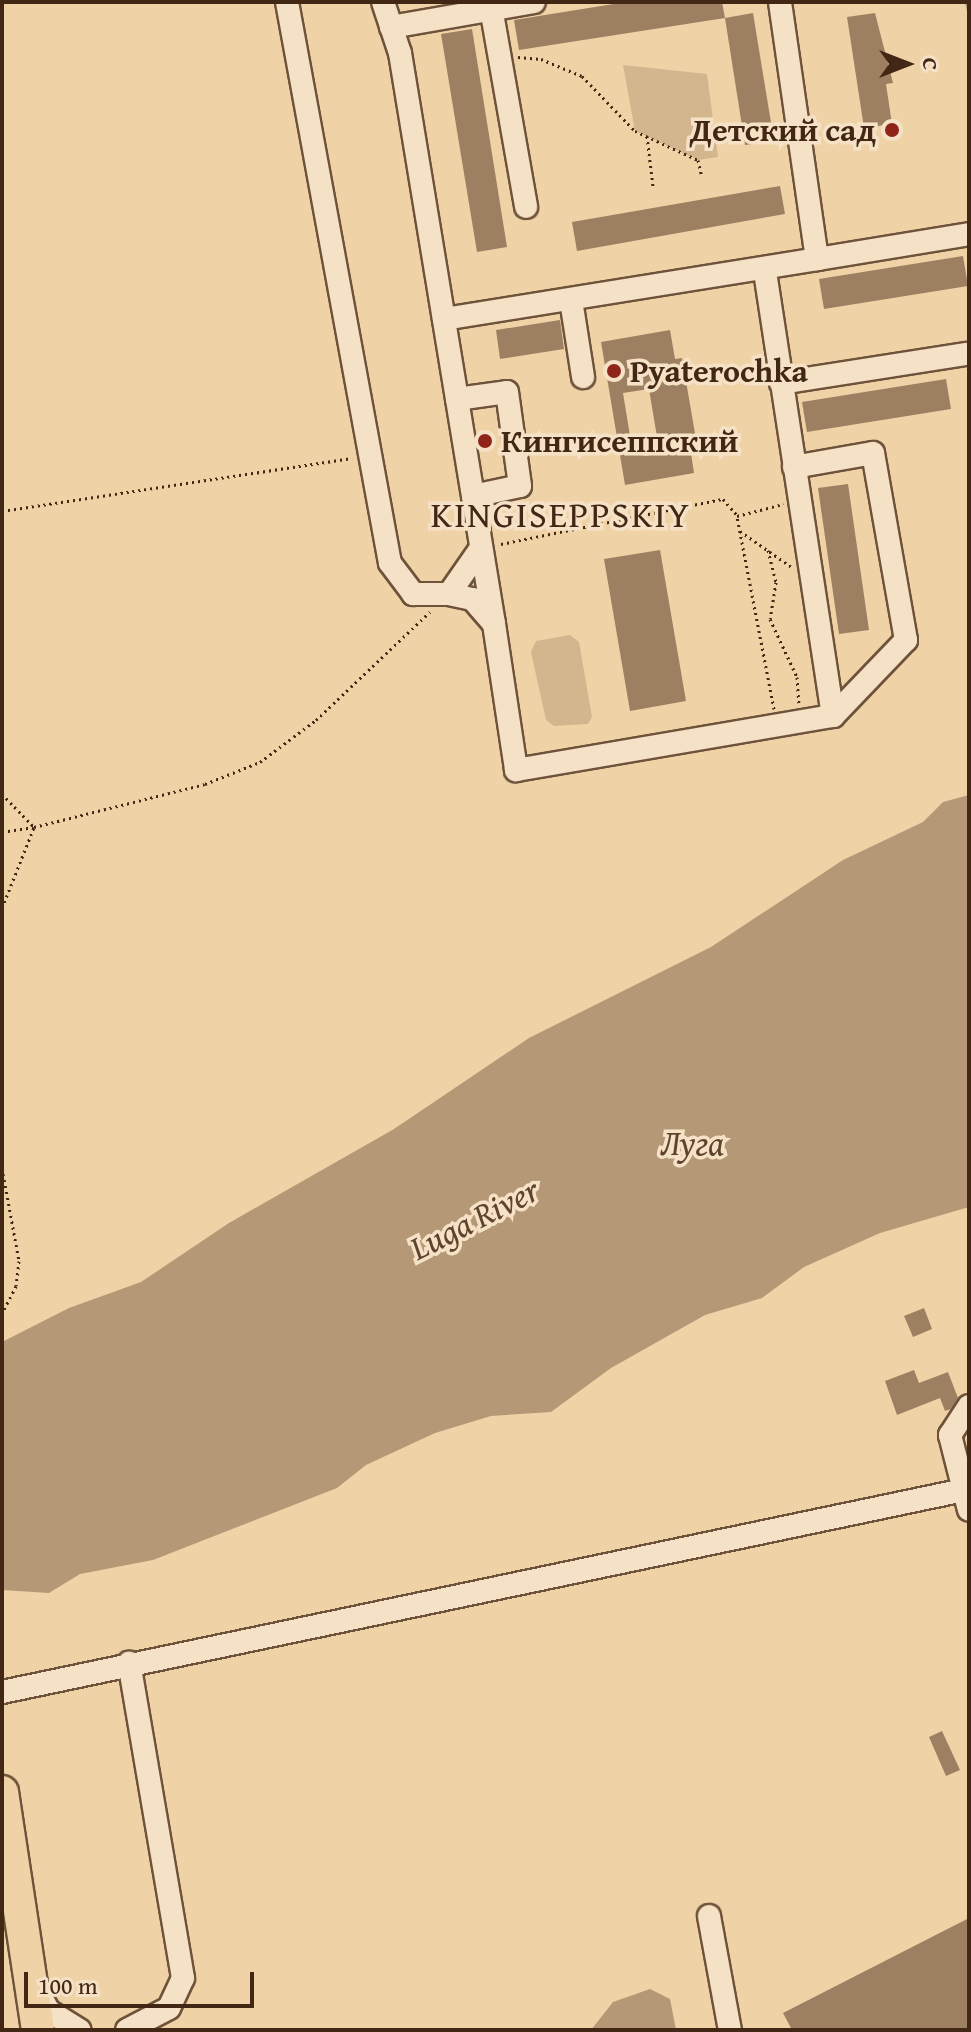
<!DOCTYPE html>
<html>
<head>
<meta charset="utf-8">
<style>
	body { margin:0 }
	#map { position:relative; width:971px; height:2032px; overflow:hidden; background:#f0d2a7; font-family:"Gentium Book Plus",serif }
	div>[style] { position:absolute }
	.green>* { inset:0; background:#d3b58e }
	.water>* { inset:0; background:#b59875 }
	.stream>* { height:5px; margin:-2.5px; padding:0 2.5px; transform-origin:2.5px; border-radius:2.5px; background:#b59875 }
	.building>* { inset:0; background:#9d8061 }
	.path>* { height:3px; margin-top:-1.5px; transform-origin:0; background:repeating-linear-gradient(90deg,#432715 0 2px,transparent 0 6px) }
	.roads { filter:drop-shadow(2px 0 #6e523a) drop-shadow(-2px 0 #6e523a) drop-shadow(0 2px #6e523a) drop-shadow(0 -2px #6e523a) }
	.minor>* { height:22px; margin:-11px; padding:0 11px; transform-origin:11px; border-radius:11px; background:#f5e2c6 }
	.highway>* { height:32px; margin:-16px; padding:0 16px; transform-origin:16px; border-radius:16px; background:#f0d2a7 }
	.dots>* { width:22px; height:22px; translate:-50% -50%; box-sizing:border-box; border:4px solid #f5e2c6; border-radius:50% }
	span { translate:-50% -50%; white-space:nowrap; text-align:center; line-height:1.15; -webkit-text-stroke:7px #f5e2c6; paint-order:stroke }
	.poi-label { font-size:32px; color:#432715; font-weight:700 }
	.right { translate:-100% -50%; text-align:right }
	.left { translate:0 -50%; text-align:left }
	.water-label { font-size:34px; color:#60432d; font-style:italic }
	.quarter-label { font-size:36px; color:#432715; letter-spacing:2px }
	.frame { position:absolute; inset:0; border:4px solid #432715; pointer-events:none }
	.north { position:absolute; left:867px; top:24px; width:80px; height:80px; -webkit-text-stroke:6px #f5e2c6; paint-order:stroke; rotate:90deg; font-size:22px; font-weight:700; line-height:32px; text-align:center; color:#432715 }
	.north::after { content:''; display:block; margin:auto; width:28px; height:36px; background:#432715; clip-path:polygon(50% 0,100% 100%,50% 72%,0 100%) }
	.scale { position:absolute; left:24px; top:1972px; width:230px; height:36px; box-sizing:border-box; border:4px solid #432715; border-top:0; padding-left:10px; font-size:24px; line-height:28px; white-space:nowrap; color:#432715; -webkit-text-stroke:6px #f5e2c6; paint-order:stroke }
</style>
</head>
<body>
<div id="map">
	<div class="green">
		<div style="clip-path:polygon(623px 65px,707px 74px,718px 157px,698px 160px,635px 131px)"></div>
		<div style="clip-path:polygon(570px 635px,579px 642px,592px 717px,588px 724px,554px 726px,546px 720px,531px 652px,536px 641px)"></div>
	</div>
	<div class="water">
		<div style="clip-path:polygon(969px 795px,969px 1207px,880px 1233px,804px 1267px,762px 1298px,705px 1315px,611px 1368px,551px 1412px,491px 1416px,435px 1433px,366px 1465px,337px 1488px,153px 1560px,80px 1574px,49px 1593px,2px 1590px,2px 1342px,69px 1308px,141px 1282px,229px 1223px,394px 1129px,529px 1038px,711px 947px,843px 860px,923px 822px,943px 802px)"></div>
		<div style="clip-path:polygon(650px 1989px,670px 1999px,676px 2030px,591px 2030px,613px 2002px)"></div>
	</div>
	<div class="stream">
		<div style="left:967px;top:2px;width:9px;rotate:77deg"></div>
	</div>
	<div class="building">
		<div style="clip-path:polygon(626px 2px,722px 2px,725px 18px,519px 50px,514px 20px)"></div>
		<div style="clip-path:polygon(753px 13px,774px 141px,745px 145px,725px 18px)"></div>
		<div style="clip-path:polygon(875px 13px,893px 83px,886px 84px,892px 124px,864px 128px,847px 17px)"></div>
		<div style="clip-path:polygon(472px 29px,507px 247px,477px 252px,441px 34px)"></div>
		<div style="clip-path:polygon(780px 186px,785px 214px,577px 251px,572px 222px)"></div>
		<div style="clip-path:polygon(963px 256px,968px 286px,824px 309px,819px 279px)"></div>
		<div style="clip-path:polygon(560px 320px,564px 349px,500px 359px,496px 330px)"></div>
		<div style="clip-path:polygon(evenodd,670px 330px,675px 359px,682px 358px,696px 439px,689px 440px,694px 473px,625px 485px,601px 342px,670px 330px,649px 389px,659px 449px,633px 454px,623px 393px,649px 389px)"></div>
		<div style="clip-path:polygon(946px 379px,951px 409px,807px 432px,802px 402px)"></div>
		<div style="clip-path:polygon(848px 484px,869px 630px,839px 634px,818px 488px)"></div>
		<div style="clip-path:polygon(660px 550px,686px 701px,630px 711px,604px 559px)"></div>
		<div style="clip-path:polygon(924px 1308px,932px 1329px,913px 1337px,904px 1316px)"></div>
		<div style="clip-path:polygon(914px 1370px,919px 1383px,948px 1372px,958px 1398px,951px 1409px,945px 1411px,940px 1398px,897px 1415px,885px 1381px)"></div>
		<div style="clip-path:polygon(942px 1731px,960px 1770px,946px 1776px,929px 1737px)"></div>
		<div style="clip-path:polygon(969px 1918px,969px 2030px,792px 2030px,783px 2013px)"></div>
	</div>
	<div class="path">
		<div style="left:518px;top:57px;width:23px;rotate:5deg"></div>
		<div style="left:541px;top:59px;width:44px;rotate:22.5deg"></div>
		<div style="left:582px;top:76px;width:76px;rotate:46.1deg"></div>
		<div style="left:635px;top:131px;width:69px;rotate:24.7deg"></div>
		<div style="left:698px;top:160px;width:17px;rotate:77deg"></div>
		<div style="left:647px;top:136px;width:50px;rotate:83.2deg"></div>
		<div style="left:2px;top:511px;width:354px;rotate:-8.6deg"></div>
		<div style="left:740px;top:531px;width:65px;rotate:34.9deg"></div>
		<div style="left:501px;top:544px;width:227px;rotate:-11.5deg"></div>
		<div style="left:723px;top:499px;width:21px;rotate:49deg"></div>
		<div style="left:768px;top:550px;width:33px;rotate:76deg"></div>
		<div style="left:776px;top:582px;width:37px;rotate:99deg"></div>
		<div style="left:770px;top:619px;width:64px;rotate:65deg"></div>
		<div style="left:797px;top:677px;width:26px;rotate:86deg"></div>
		<div style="left:774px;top:709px;width:197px;rotate:-100.9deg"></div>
		<div style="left:737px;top:516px;width:48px;rotate:-14.6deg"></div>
		<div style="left:2px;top:794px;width:46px;rotate:45.9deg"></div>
		<div style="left:34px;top:827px;width:176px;rotate:-14.1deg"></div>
		<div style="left:205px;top:784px;width:59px;rotate:-21.8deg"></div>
		<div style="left:260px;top:762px;width:70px;rotate:-36.9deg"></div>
		<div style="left:316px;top:720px;width:157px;rotate:-43.5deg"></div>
		<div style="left:2px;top:832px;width:32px;rotate:-9deg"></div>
		<div style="left:2px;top:908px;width:87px;rotate:-68.4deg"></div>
		<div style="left:2px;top:1168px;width:95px;rotate:79.6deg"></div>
		<div style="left:19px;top:1261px;width:25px;rotate:97deg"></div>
		<div style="left:16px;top:1286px;width:31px;rotate:117deg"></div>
	</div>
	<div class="roads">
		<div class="minor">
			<div style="left:287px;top:2px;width:570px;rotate:79.6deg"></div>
			<div style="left:390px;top:563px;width:39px;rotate:53deg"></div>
			<div style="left:413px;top:594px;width:36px"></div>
			<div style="left:449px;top:594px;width:56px;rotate:-55.2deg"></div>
			<div style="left:383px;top:2px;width:54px;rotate:71.6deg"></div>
			<div style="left:400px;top:53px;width:579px;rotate:80.65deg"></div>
			<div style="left:494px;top:624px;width:33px;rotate:-131deg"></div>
			<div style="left:472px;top:599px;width:24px;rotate:-168deg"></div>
			<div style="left:490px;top:2px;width:208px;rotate:80deg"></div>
			<div style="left:391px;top:27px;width:145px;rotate:-9.9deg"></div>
			<div style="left:817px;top:259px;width:154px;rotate:-9.3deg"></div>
			<div style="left:571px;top:300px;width:78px;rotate:81.1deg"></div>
			<div style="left:444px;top:319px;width:378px;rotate:-9.1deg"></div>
			<div style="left:817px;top:259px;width:260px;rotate:-98.2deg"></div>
			<div style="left:781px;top:383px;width:188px;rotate:-8.9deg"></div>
			<div style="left:457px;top:399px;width:50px;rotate:-8deg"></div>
			<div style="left:507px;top:392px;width:95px;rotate:82.1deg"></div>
			<div style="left:520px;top:486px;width:48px;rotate:168deg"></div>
			<div style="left:794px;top:467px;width:80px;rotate:-10deg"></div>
			<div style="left:873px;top:453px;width:190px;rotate:80deg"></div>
			<div style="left:906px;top:640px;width:105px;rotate:133.8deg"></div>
			<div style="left:494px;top:624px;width:148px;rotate:81.4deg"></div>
			<div style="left:516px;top:770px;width:322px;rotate:-9.7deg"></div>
			<div style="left:833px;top:716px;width:450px;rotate:-98.7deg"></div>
			<div style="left:969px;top:1406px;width:35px;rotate:123deg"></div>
			<div style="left:950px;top:1435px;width:77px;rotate:75.8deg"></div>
			<div style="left:2px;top:1692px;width:988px;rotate:-11.86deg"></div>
			<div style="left:709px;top:1916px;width:116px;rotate:79.6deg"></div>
			<div style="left:36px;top:1988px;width:26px;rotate:61deg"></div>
			<div style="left:49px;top:2011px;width:36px;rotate:32deg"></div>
			<div style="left:127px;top:2030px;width:47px;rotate:-27.6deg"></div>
			<div style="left:169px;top:2008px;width:33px;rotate:-65deg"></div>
			<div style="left:183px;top:1978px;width:320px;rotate:-99.7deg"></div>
		</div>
		<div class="highway">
			<div style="left:2px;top:1792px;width:241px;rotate:81.4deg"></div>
		</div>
	</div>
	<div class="dots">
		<div style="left:892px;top:130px;background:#8f2418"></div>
		<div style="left:614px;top:371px;background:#8f2418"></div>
		<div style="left:485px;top:441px;background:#8f2418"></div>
	</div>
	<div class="poi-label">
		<span class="right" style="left:876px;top:130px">Детский сад</span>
		<span class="left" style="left:630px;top:371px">Pyaterochka</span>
		<span class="left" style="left:501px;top:441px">Кингисеппский</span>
	</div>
	<div class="water-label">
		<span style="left:692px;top:1143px">Луга</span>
		<span style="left:474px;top:1218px;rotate:-27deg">Luga River</span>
	</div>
	<div class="quarter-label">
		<span style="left:561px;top:514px">KINGISEPPSKIY</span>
	</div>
	<div class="frame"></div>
	<div class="north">С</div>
	<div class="scale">100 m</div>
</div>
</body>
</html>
